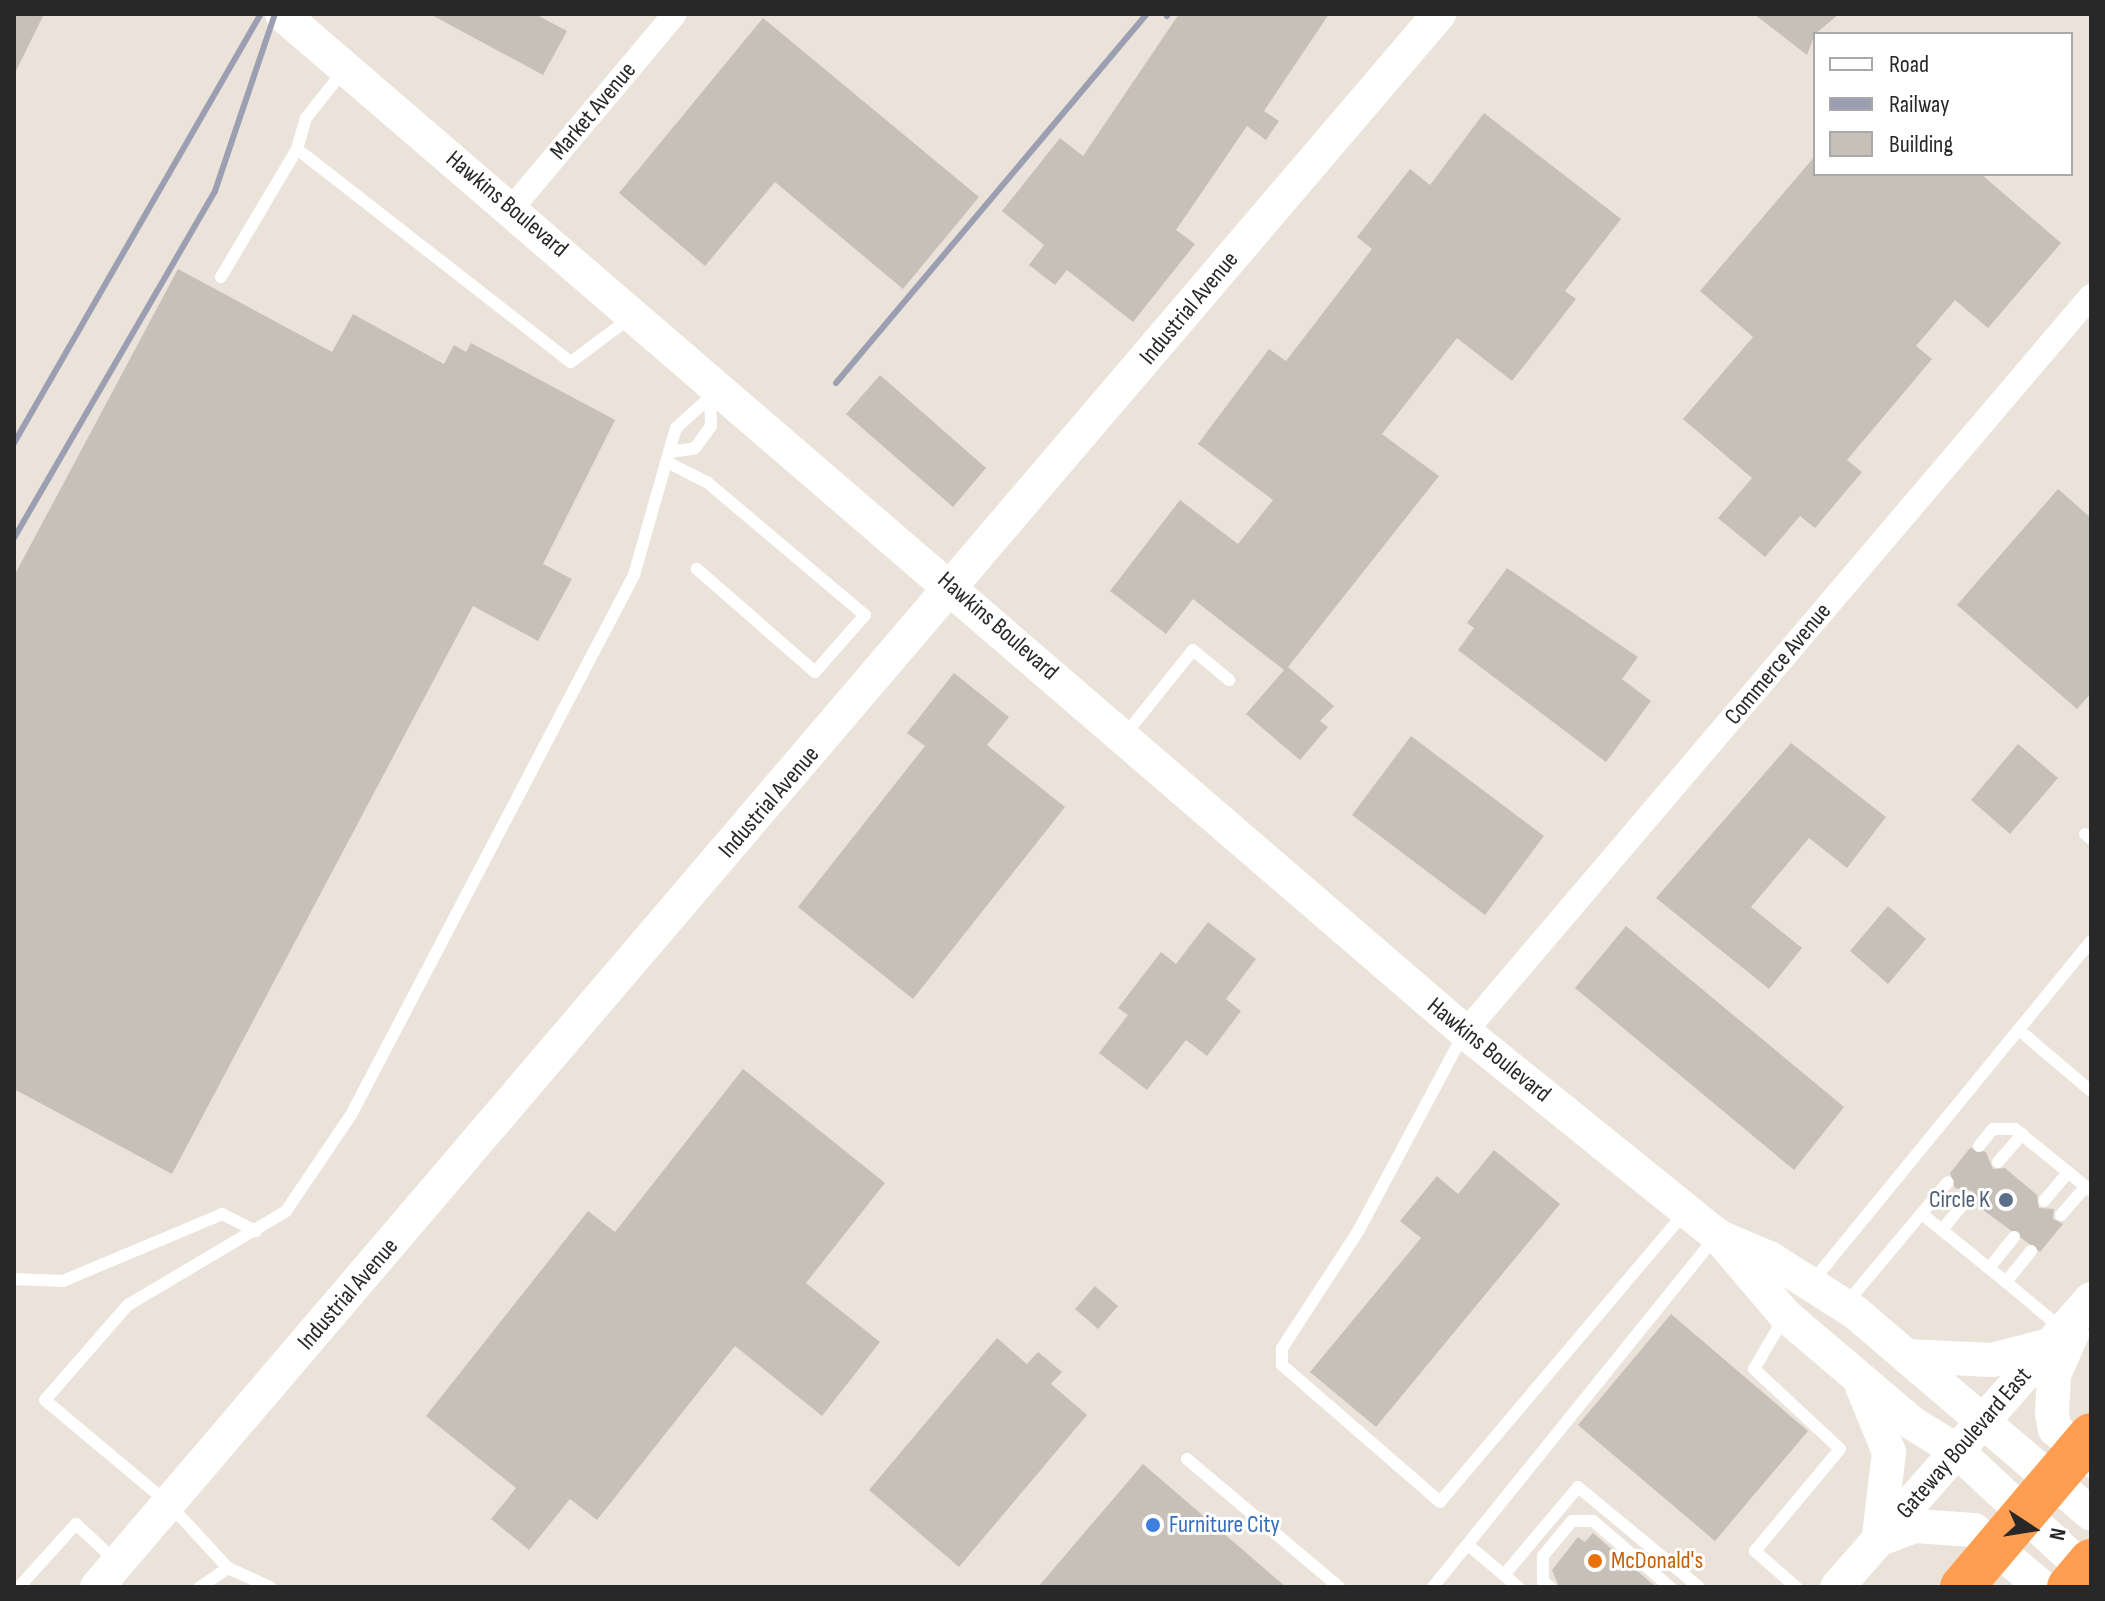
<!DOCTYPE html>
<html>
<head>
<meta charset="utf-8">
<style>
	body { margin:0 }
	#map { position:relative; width:2105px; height:1601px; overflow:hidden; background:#ebe3d9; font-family:"Sofia Sans Condensed",sans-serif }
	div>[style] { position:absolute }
	.building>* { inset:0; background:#c6c0b9 }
	.lane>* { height:12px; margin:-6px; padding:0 6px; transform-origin:6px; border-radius:6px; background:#fff }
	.street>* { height:24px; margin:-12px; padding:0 12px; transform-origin:12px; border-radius:12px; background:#fff }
	.secondary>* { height:34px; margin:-17px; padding:0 17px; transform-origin:17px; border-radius:17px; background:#fff }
	.highway>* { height:44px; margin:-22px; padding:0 22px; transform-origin:22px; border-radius:22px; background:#ff9e50 }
	.rail>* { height:6px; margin:-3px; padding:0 3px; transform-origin:3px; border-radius:3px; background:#9c9fb2 }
	.dots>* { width:22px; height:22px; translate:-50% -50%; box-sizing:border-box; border:4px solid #fff; border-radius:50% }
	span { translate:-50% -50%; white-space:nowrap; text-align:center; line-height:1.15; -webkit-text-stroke:6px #fff; paint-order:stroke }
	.street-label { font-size:24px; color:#282828 }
	.service-label { font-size:24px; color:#4e5e75 }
	.right { translate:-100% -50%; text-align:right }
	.shop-label { font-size:24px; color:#366cbe }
	.left { translate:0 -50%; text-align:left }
	.food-label { font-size:24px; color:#c56008 }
	.frame { position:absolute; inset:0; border:16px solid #282828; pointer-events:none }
	.legend { position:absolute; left:1813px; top:32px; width:260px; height:144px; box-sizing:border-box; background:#fff; border:2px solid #a9a9a9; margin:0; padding:10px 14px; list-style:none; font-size:24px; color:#282828 }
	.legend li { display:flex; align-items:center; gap:16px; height:40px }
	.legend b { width:40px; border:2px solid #a9a9a9 }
	.north { position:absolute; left:1993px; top:1489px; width:80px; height:80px; -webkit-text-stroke:6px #fff; paint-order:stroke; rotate:102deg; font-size:22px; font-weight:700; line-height:32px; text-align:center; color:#282828 }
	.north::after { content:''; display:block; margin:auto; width:28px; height:36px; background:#282828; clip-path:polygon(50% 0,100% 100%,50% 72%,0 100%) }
</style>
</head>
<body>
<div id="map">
	<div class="building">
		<div style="clip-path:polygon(14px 14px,44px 14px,14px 75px)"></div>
		<div style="clip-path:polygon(430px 14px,535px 14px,567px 31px,543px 75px)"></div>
		<div style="clip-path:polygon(1179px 14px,1329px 14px,1264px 111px,1279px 121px,1266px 140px,1247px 126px,1176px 230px,1195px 244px,1133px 322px,1067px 270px,1055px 285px,1029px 265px,1044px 245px,1002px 211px,1060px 138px,1083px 156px)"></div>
		<div style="clip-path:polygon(1754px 14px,1839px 14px,1815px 34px,1807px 55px)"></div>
		<div style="clip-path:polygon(763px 18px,979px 197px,903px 289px,775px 182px,705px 266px,619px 193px)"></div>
		<div style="clip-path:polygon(1484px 113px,1621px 219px,1565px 291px,1576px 299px,1512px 381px,1457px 338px,1382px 434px,1439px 476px,1288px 667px,1334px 706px,1320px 721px,1328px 727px,1300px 760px,1246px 714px,1284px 670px,1193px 599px,1166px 634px,1110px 591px,1180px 500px,1238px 544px,1273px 500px,1198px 444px,1269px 349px,1286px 361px,1372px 249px,1357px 237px,1410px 169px,1430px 185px)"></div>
		<div style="clip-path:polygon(1815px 156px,1815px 174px,1981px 174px,2061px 243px,1988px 328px,1955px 300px,1916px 346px,1932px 359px,1847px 460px,1862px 472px,1815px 528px,1800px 516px,1765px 557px,1718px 518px,1752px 478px,1683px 419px,1753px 337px,1700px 291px)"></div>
		<div style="clip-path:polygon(178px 269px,332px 352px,353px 314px,444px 364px,454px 345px,466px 352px,471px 343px,615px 420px,543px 564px,572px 579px,538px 641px,473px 606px,172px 1174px,14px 1089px,14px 576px)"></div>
		<div style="clip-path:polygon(880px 375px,986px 468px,953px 507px,846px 414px)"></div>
		<div style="clip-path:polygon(2058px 489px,2091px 518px,2091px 693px,2077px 709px,1957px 605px)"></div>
		<div style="clip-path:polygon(1507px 568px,1638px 657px,1622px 679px,1651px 701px,1606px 762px,1458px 650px,1474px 628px,1467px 623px)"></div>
		<div style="clip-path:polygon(954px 673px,1009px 717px,987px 745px,1065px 807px,913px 999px,798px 907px,925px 746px,907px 733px)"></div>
		<div style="clip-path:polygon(1411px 736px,1544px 836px,1485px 915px,1352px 815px)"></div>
		<div style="clip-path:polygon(1791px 743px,1886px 817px,1847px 868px,1809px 838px,1751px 907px,1802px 948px,1769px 989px,1656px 898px)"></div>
		<div style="clip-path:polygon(2018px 744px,2058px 778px,2010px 834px,1971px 800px)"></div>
		<div style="clip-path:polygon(1888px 906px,1926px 939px,1888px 984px,1850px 951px)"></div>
		<div style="clip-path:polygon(1208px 922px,1256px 959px,1226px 999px,1241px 1011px,1207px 1056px,1186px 1040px,1147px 1090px,1099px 1053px,1128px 1015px,1118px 1008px,1161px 952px,1176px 964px)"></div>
		<div style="clip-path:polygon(1626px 926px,1844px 1107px,1794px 1170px,1575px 988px)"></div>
		<div style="clip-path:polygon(743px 1069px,885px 1183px,806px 1283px,880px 1342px,822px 1416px,735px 1346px,597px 1520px,570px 1499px,529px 1550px,491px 1519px,516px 1488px,426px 1416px,588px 1211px,615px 1232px)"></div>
		<div style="clip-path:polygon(1970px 1148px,1986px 1152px,1993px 1169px,2005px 1168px,2037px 1195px,2039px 1208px,2054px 1209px,2053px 1219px,2063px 1224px,2040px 1252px,1975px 1204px,1973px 1191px,1955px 1188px,1950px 1173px)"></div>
		<div style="clip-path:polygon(1494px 1150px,1560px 1204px,1376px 1427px,1310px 1372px,1421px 1238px,1400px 1221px,1437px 1176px,1458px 1194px)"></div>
		<div style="clip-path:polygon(1095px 1286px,1118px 1306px,1098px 1329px,1075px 1309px)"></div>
		<div style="clip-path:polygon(1671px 1314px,1808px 1431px,1715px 1541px,1578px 1425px)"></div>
		<div style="clip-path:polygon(997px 1338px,1027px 1364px,1038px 1352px,1062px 1372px,1051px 1384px,1087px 1415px,959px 1567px,869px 1490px)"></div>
		<div style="clip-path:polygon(1143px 1464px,1286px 1587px,1038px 1587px)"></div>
		<div style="clip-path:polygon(1593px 1533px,1656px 1587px,1559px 1587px,1552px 1570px,1578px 1537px,1585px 1542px)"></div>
	</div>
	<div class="lane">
		<div style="left:297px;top:149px;width:32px;rotate:-74deg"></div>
		<div style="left:306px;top:118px;width:61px;rotate:-51.6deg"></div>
		<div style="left:221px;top:277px;width:149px;rotate:-59.3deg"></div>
		<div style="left:297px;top:149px;width:347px;rotate:37.9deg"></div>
		<div style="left:571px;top:362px;width:74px;rotate:-36.7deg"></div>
		<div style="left:671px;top:452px;width:24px;rotate:-9deg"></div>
		<div style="left:695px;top:448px;width:27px;rotate:-54deg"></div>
		<div style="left:711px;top:426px;width:24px;rotate:-92deg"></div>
		<div style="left:667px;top:462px;width:46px;rotate:27.1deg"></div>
		<div style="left:708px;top:483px;width:205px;rotate:40.1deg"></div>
		<div style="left:865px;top:615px;width:76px;rotate:131.3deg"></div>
		<div style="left:815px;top:672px;width:157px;rotate:-138.9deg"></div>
		<div style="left:1124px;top:736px;width:110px;rotate:-51.3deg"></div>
		<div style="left:1193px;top:650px;width:47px;rotate:39.8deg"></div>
		<div style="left:2085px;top:834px;width:8px;rotate:40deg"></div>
		<div style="left:2019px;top:1030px;width:94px;rotate:40.3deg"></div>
		<div style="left:1463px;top:1035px;width:221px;rotate:118.1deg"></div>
		<div style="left:1359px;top:1230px;width:141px;rotate:123.1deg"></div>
		<div style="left:1282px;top:1348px;width:17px;rotate:90deg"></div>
		<div style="left:1282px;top:1365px;width:209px;rotate:40.9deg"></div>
		<div style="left:1440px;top:1502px;width:378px;rotate:-49.8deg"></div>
		<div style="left:1979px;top:1146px;width:22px;rotate:-51deg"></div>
		<div style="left:1993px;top:1129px;width:22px"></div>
		<div style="left:2015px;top:1129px;width:98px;rotate:39.2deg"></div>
		<div style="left:1998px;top:1162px;width:37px;rotate:-49deg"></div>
		<div style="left:2044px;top:1201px;width:38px;rotate:-50deg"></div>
		<div style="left:1922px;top:1214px;width:108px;rotate:39deg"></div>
		<div style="left:2061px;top:1215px;width:37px;rotate:-49deg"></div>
		<div style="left:1942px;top:1230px;width:41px;rotate:-50.9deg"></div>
		<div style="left:2031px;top:1251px;width:40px;rotate:129deg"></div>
		<div style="left:2006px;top:1282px;width:73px;rotate:40deg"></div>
		<div style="left:1989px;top:1268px;width:40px;rotate:-51deg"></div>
		<div style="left:14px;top:1279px;width:49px;rotate:2.3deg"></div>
		<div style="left:63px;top:1281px;width:173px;rotate:-22.8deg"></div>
		<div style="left:222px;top:1214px;width:38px;rotate:27deg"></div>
		<div style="left:1812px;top:1282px;width:441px;rotate:-50.7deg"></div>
		<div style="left:1845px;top:1305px;width:160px;rotate:-50.1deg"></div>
		<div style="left:1784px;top:1318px;width:59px;rotate:120.5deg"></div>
		<div style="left:1754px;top:1369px;width:117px;rotate:42.9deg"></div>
		<div style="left:1840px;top:1449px;width:133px;rotate:129.8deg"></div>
		<div style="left:1755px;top:1551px;width:55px;rotate:41.3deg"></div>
		<div style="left:1187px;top:1459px;width:199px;rotate:40.1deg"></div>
		<div style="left:1468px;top:1545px;width:47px;rotate:39.8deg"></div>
		<div style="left:228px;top:1568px;width:88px;rotate:-132.7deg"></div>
		<div style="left:168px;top:1503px;width:160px;rotate:-140.1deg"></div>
		<div style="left:45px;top:1400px;width:126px;rotate:-48.9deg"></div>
		<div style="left:128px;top:1305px;width:184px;rotate:-30.7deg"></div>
		<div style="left:286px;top:1211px;width:116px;rotate:-55.9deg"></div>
		<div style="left:351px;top:1115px;width:610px;rotate:-62.34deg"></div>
		<div style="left:634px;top:575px;width:153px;rotate:-74.1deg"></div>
		<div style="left:676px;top:428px;width:57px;rotate:-42.1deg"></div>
		<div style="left:19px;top:1587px;width:85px;rotate:-47.9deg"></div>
		<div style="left:76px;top:1524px;width:56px;rotate:42.8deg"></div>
		<div style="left:200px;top:1587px;width:34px;rotate:-34deg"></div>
		<div style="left:228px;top:1568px;width:46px;rotate:24.3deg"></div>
		<div style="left:1433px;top:1587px;width:449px;rotate:-51.1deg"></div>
		<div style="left:1518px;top:1587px;width:18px;rotate:-139deg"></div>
		<div style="left:1504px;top:1575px;width:115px;rotate:-49.9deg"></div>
		<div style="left:1578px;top:1487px;width:157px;rotate:39.6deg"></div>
		<div style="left:1550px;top:1587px;width:9px;rotate:-139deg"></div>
		<div style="left:1543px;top:1581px;width:25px;rotate:-90deg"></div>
		<div style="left:1543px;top:1556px;width:45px;rotate:-50.4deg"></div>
		<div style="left:1572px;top:1521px;width:21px"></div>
		<div style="left:1593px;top:1521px;width:101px;rotate:40.6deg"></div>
	</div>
	<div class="street">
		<div style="left:512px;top:208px;width:253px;rotate:-50deg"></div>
		<div style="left:1465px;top:1032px;width:966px;rotate:-49.62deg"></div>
	</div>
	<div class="secondary">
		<div style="left:282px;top:14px;width:1561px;rotate:40.71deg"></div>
		<div style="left:1465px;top:1032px;width:324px;rotate:38.9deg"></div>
		<div style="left:1717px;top:1235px;width:106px;rotate:49.6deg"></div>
		<div style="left:1786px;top:1316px;width:165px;rotate:40.3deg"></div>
		<div style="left:1912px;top:1423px;width:52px;rotate:31.5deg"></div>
		<div style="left:1956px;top:1450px;width:185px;rotate:43deg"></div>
		<div style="left:1724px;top:1239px;width:51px;rotate:23.1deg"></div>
		<div style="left:1771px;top:1259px;width:101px;rotate:32.4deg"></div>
		<div style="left:1856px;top:1313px;width:309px;rotate:40.5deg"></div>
		<div style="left:2072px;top:1334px;width:45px;rotate:113.7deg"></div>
		<div style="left:2054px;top:1375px;width:39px;rotate:93deg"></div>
		<div style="left:2052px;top:1414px;width:15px;rotate:79deg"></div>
		<div style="left:2055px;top:1429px;width:48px;rotate:40.7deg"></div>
		<div style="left:1907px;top:1356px;width:85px;rotate:2.7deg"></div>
		<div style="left:1992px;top:1360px;width:60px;rotate:-14.5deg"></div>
		<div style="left:1861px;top:1384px;width:74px;rotate:67.6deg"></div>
		<div style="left:1889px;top:1452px;width:85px;rotate:96.8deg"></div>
		<div style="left:1878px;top:1540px;width:40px;rotate:-21deg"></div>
		<div style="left:1915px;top:1526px;width:59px;rotate:3.9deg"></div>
		<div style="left:1974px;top:1530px;width:89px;rotate:40deg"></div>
		<div style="left:97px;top:1587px;width:2068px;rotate:-49.53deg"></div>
		<div style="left:1837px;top:1587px;width:384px;rotate:-48.6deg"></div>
	</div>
	<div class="highway">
		<div style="left:1962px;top:1587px;width:199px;rotate:-49.7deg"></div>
		<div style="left:2069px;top:1587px;width:34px;rotate:-50deg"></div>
	</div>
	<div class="rail">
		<div style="left:1167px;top:16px;width:2px;rotate:-63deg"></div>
		<div style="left:836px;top:383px;width:483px;rotate:-49.9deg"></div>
		<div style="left:14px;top:443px;width:495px;rotate:-60.1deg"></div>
		<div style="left:14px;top:538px;width:401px;rotate:-59.9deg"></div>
		<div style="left:215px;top:191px;width:187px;rotate:-71.3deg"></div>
	</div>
	<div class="dots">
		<div style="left:2006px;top:1200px;background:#5c6f8a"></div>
		<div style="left:1153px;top:1525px;background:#3f7fe0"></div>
		<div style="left:1595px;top:1561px;background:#e8710a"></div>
	</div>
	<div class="street-label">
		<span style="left:593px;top:111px;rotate:-50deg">Market Avenue</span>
		<span style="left:507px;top:204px;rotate:40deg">Hawkins Boulevard</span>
		<span style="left:1189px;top:308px;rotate:-50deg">Industrial Avenue</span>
		<span style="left:998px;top:626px;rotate:41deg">Hawkins Boulevard</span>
		<span style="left:1778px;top:664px;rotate:-50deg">Commerce Avenue</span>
		<span style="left:769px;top:802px;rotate:-49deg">Industrial Avenue</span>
		<span style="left:1489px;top:1050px;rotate:39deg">Hawkins Boulevard</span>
		<span style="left:348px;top:1294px;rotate:-49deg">Industrial Avenue</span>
		<span style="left:1964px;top:1443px;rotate:-49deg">Gateway Boulevard East</span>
	</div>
	<div class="service-label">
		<span class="right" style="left:1990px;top:1200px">Circle K</span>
	</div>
	<div class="shop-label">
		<span class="left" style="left:1169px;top:1525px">Furniture City</span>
	</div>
	<div class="food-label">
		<span class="left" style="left:1611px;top:1561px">McDonald's</span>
	</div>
	<div class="frame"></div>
	<ul class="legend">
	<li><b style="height:10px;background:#fff"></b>Road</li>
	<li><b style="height:10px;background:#9c9fb2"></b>Railway</li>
	<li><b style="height:22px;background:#c6c0b9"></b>Building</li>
	</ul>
	<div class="north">N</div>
</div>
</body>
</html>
